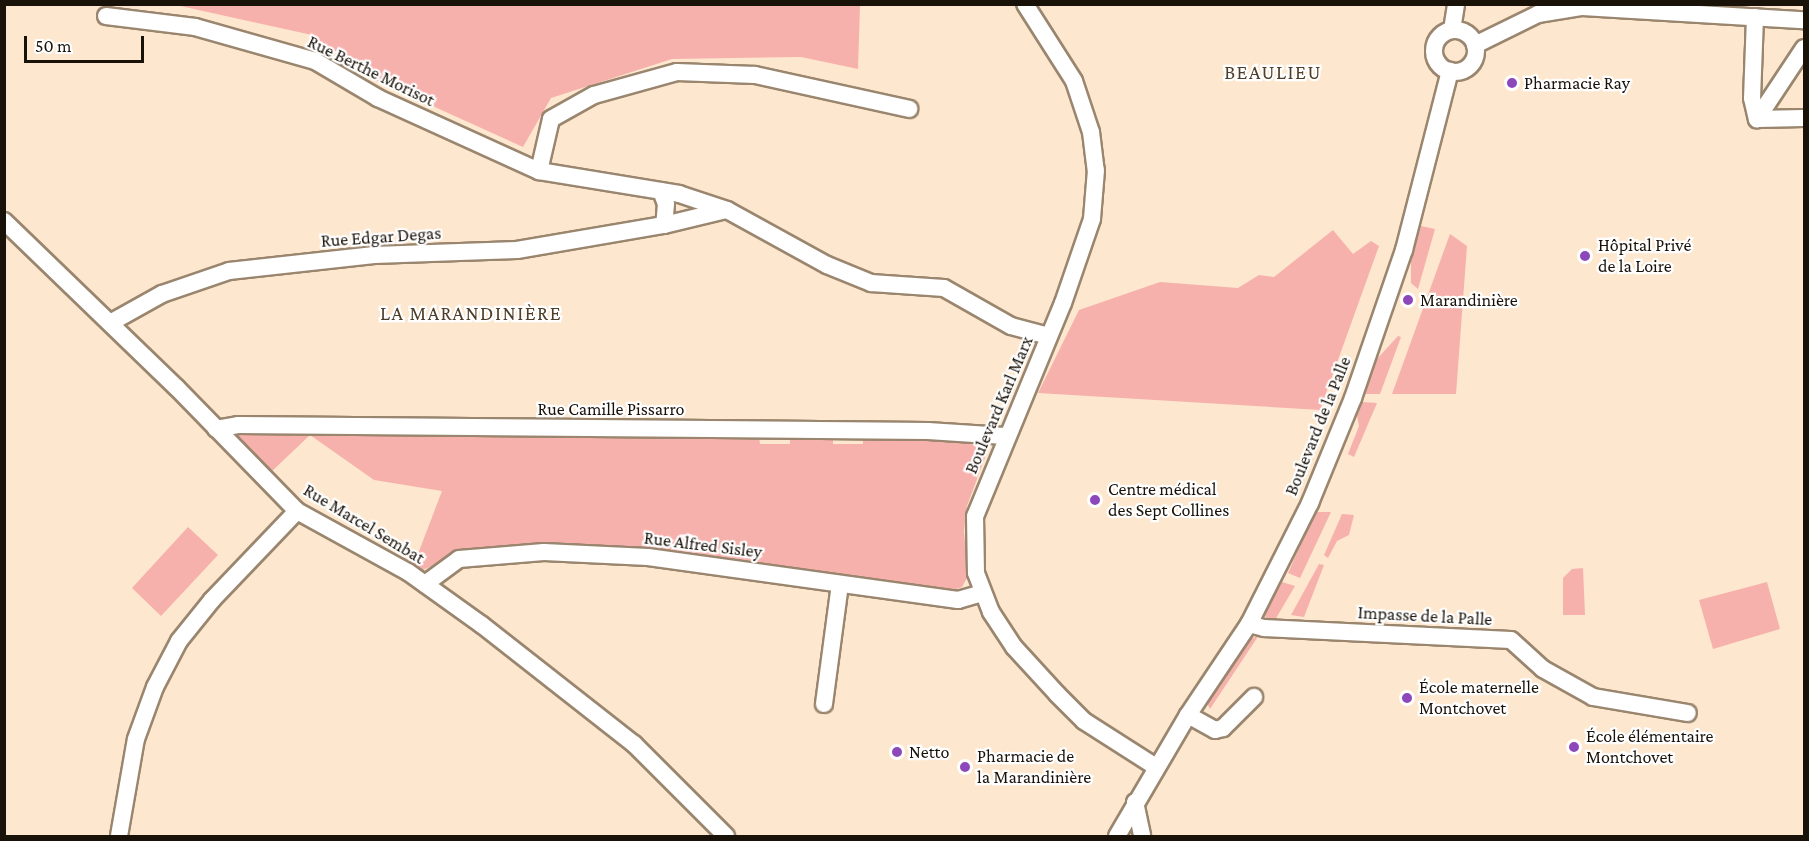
<!DOCTYPE html>
<html>
<head>
<meta charset="utf-8">
<style>
	body { margin:0 }
	#map { position:relative; width:1809px; height:841px; overflow:hidden; background:#fde7ce; font-family:"Crimson Pro",serif }
	div>[style] { position:absolute }
	.green>* { inset:0; background:#f7b1ad }
	.roads { filter:drop-shadow(2px 0 #9a866f) drop-shadow(-2px 0 #9a866f) drop-shadow(0 2px #9a866f) drop-shadow(0 -2px #9a866f) }
	.minor>* { height:16px; margin:-8px; padding:0 8px; transform-origin:8px; border-radius:8px; background:#fff }
	.minor>.ring { margin:-8px; padding:0; box-sizing:content-box; background:none; border:16px solid #fff; border-radius:50% }
	.dots>* { width:16px; height:16px; translate:-50% -50%; box-sizing:border-box; border:3px solid #fff; border-radius:50% }
	span { translate:-50% -50%; white-space:nowrap; text-align:center; line-height:1.15; -webkit-text-stroke:4.5px #fff; paint-order:stroke }
	.street-label { font-size:18px; color:#191209 }
	.poi-label { font-size:18px; color:#191209 }
	.left { translate:0 -50%; text-align:left }
	.neighbourhood-label { font-size:20px; color:#4e3d28; letter-spacing:1.5px }
	.frame { position:absolute; inset:0; border:6px solid #191209; pointer-events:none }
	.scale { position:absolute; left:24px; top:36px; width:120px; height:27px; box-sizing:border-box; border:3px solid #191209; border-top:0; padding-left:8px; font-size:18px; line-height:21px; white-space:nowrap; color:#191209; -webkit-text-stroke:4px #fff; paint-order:stroke }
</style>
</head>
<body>
<div id="map">
	<div class="green">
		<div style="clip-path:polygon(176px 5px,860px 5px,858px 69px,801px 57px,672px 59px,551px 98px,523px 147px,375px 80px,312px 35px)"></div>
		<div style="clip-path:polygon(1421px 226px,1435px 229px,1418px 289px,1411px 283px,1411px 259px)"></div>
		<div style="clip-path:polygon(1333px 230px,1353px 254px,1371px 241px,1379px 246px,1320px 410px,1038px 393px,1079px 310px,1160px 282px,1238px 288px,1259px 275px,1274px 277px)"></div>
		<div style="clip-path:polygon(1450px 234px,1467px 246px,1456px 394px,1392px 394px)"></div>
		<div style="clip-path:polygon(1398px 336px,1401px 337px,1380px 394px,1365px 394px,1377px 359px)"></div>
		<div style="clip-path:polygon(1361px 402px,1377px 403px,1354px 457px,1348px 454px,1359px 426px,1357px 415px)"></div>
		<div style="clip-path:polygon(401px 431px,402px 436px,421px 436px,424px 432px,759px 436px,760px 444px,790px 444px,790px 436px,833px 437px,833px 444px,863px 444px,863px 437px,925px 438px,983px 442px,987px 452px,967px 506px,964px 531px,968px 576px,962px 587px,947px 592px,649px 551px,461px 552px,423px 570px,413px 567px,442px 491px,374px 480px,310px 435px,270px 473px,238px 436px,240px 432px)"></div>
		<div style="clip-path:polygon(1315px 512px,1331px 512px,1300px 578px,1288px 573px)"></div>
		<div style="clip-path:polygon(1342px 514px,1354px 515px,1349px 535px,1337px 541px,1328px 558px,1324px 555px)"></div>
		<div style="clip-path:polygon(188px 527px,218px 555px,161px 616px,132px 588px)"></div>
		<div style="clip-path:polygon(1319px 564px,1324px 565px,1304px 617px,1291px 615px)"></div>
		<div style="clip-path:polygon(1583px 568px,1585px 615px,1563px 615px,1563px 578px,1572px 569px)"></div>
		<div style="clip-path:polygon(1282px 582px,1295px 586px,1275px 620px,1267px 620px,1264px 613px)"></div>
		<div style="clip-path:polygon(1767px 582px,1780px 629px,1713px 649px,1699px 600px)"></div>
		<div style="clip-path:polygon(1259px 635px,1210px 709px,1207px 703px,1247px 641px)"></div>
	</div>
	<div class="roads">
		<div class="minor">
			<div style="left:1025px;top:4px;width:91px;rotate:57.5deg"></div>
			<div style="left:1074px;top:81px;width:54px;rotate:71.6deg"></div>
			<div style="left:1091px;top:132px;width:38px;rotate:83deg"></div>
			<div style="left:1096px;top:170px;width:49px;rotate:94.7deg"></div>
			<div style="left:1092px;top:219px;width:89px;rotate:109deg"></div>
			<div style="left:1063px;top:303px;width:230px;rotate:112.4deg"></div>
			<div style="left:975px;top:516px;width:57px;rotate:89deg"></div>
			<div style="left:976px;top:573px;width:42px;rotate:69deg"></div>
			<div style="left:991px;top:612px;width:42px;rotate:56.7deg"></div>
			<div style="left:1014px;top:647px;width:64px;rotate:47.5deg"></div>
			<div style="left:1057px;top:694px;width:38px;rotate:45deg"></div>
			<div style="left:1084px;top:721px;width:85px;rotate:32.6deg"></div>
			<div style="left:106px;top:16px;width:90px;rotate:7deg"></div>
			<div style="left:195px;top:27px;width:125px;rotate:15.8deg"></div>
			<div style="left:315px;top:61px;width:73px;rotate:30.4deg"></div>
			<div style="left:378px;top:98px;width:177px;rotate:24.4deg"></div>
			<div style="left:539px;top:171px;width:142px;rotate:9.3deg"></div>
			<div style="left:679px;top:194px;width:51px;rotate:18.4deg"></div>
			<div style="left:727px;top:210px;width:114px;rotate:28.8deg"></div>
			<div style="left:827px;top:265px;width:48px;rotate:22.2deg"></div>
			<div style="left:871px;top:283px;width:73px;rotate:3.9deg"></div>
			<div style="left:944px;top:288px;width:77px;rotate:29.6deg"></div>
			<div style="left:1011px;top:326px;width:39px;rotate:15deg"></div>
			<div style="left:1755px;top:17px;width:81px;rotate:92.1deg"></div>
			<div style="left:1752px;top:98px;width:22px;rotate:77deg"></div>
			<div style="left:1452px;top:30px;width:26px;rotate:-81deg"></div>
			<div class="ring" style="left:1434px;top:30px;width:26px;height:26px"></div>
			<div style="left:1475px;top:45px;width:70px;rotate:-26.2deg"></div>
			<div style="left:1538px;top:14px;width:45px;rotate:-9deg"></div>
			<div style="left:1582px;top:7px;width:222px;rotate:3.4deg"></div>
			<div style="left:1757px;top:119px;width:85px;rotate:-56.5deg"></div>
			<div style="left:1757px;top:119px;width:47px;rotate:-1.2deg"></div>
			<div style="left:539px;top:171px;width:53px;rotate:-77deg"></div>
			<div style="left:551px;top:119px;width:49px;rotate:-29.2deg"></div>
			<div style="left:594px;top:95px;width:86px;rotate:-15.5deg"></div>
			<div style="left:677px;top:72px;width:78px;rotate:2.2deg"></div>
			<div style="left:755px;top:75px;width:158px;rotate:12.4deg"></div>
			<div style="left:661px;top:191px;width:14px;rotate:69deg"></div>
			<div style="left:666px;top:204px;width:21px;rotate:95deg"></div>
			<div style="left:4px;top:221px;width:240px;rotate:44deg"></div>
			<div style="left:177px;top:388px;width:172px;rotate:45.7deg"></div>
			<div style="left:297px;top:511px;width:127px;rotate:28.8deg"></div>
			<div style="left:408px;top:572px;width:91px;rotate:35.6deg"></div>
			<div style="left:482px;top:625px;width:193px;rotate:38.1deg"></div>
			<div style="left:634px;top:744px;width:130px;rotate:45deg"></div>
			<div style="left:110px;top:323px;width:60px;rotate:-29.1deg"></div>
			<div style="left:162px;top:294px;width:71px;rotate:-18.9deg"></div>
			<div style="left:229px;top:271px;width:146px;rotate:-6.3deg"></div>
			<div style="left:374px;top:255px;width:143px;rotate:-2deg"></div>
			<div style="left:517px;top:250px;width:149px;rotate:-9.7deg"></div>
			<div style="left:664px;top:225px;width:64px;rotate:-13.6deg"></div>
			<div style="left:216px;top:429px;width:22px;rotate:-10deg"></div>
			<div style="left:238px;top:425px;width:351px;rotate:0.5deg"></div>
			<div style="left:589px;top:428px;width:339px;rotate:0.5deg"></div>
			<div style="left:928px;top:431px;width:77px;rotate:3.7deg"></div>
			<div style="left:425px;top:584px;width:42px;rotate:-36.3deg"></div>
			<div style="left:459px;top:559px;width:85px;rotate:-4.7deg"></div>
			<div style="left:544px;top:552px;width:104px;rotate:2.8deg"></div>
			<div style="left:648px;top:557px;width:313px;rotate:7.9deg"></div>
			<div style="left:958px;top:600px;width:25px;rotate:-16deg"></div>
			<div style="left:1249px;top:624px;width:16px;rotate:15deg"></div>
			<div style="left:1264px;top:628px;width:247px;rotate:2.8deg"></div>
			<div style="left:1511px;top:640px;width:43px;rotate:42.2deg"></div>
			<div style="left:1543px;top:669px;width:57px;rotate:29.2deg"></div>
			<div style="left:1593px;top:697px;width:96px;rotate:9.6deg"></div>
			<div style="left:824px;top:704px;width:121px;rotate:-82.4deg"></div>
			<div style="left:1188px;top:715px;width:31px;rotate:29deg"></div>
			<div style="left:1215px;top:730px;width:8px;rotate:-14deg"></div>
			<div style="left:1223px;top:728px;width:44px;rotate:-45deg"></div>
			<div style="left:1135px;top:802px;width:35px;rotate:78deg"></div>
			<div style="left:119px;top:836px;width:98px;rotate:-80.1deg"></div>
			<div style="left:136px;top:739px;width:55px;rotate:-69.9deg"></div>
			<div style="left:155px;top:687px;width:52px;rotate:-62.4deg"></div>
			<div style="left:179px;top:641px;width:53px;rotate:-51.2deg"></div>
			<div style="left:212px;top:600px;width:123px;rotate:-46.3deg"></div>
			<div style="left:1117px;top:836px;width:140px;rotate:-59.6deg"></div>
			<div style="left:1188px;top:715px;width:110px;rotate:-56.2deg"></div>
			<div style="left:1249px;top:624px;width:136px;rotate:-63.2deg"></div>
			<div style="left:1310px;top:503px;width:113px;rotate:-67.7deg"></div>
			<div style="left:1353px;top:398px;width:157px;rotate:-71deg"></div>
			<div style="left:1404px;top:250px;width:185px;rotate:-75.6deg"></div>
		</div>
	</div>
	<div class="dots">
		<div style="left:1512px;top:83px;background:#8c47bb"></div>
		<div style="left:1585px;top:256px;background:#8c47bb"></div>
		<div style="left:1408px;top:300px;background:#8c47bb"></div>
		<div style="left:1095px;top:500px;background:#8c47bb"></div>
		<div style="left:1407px;top:698px;background:#8c47bb"></div>
		<div style="left:1574px;top:747px;background:#8c47bb"></div>
		<div style="left:897px;top:752px;background:#8c47bb"></div>
		<div style="left:965px;top:767px;background:#8c47bb"></div>
	</div>
	<div class="street-label">
		<span style="left:371px;top:71px;rotate:26deg">Rue Berthe Morisot</span>
		<span style="left:381px;top:237px;rotate:-4deg">Rue Edgar Degas</span>
		<span style="left:999px;top:405px;rotate:-67deg">Boulevard Karl Marx</span>
		<span style="left:611px;top:409px">Rue Camille Pissarro</span>
		<span style="left:1318px;top:426px;rotate:-68deg">Boulevard de la Palle</span>
		<span style="left:364px;top:524px;rotate:31deg">Rue Marcel Sembat</span>
		<span style="left:703px;top:545px;rotate:7deg">Rue Alfred Sisley</span>
		<span style="left:1425px;top:616px;rotate:3deg">Impasse de la Palle</span>
	</div>
	<div class="poi-label">
		<span class="left" style="left:1524px;top:83px">Pharmacie Ray</span>
		<span class="left" style="left:1598px;top:256px">Hôpital Privé<br>de la Loire</span>
		<span class="left" style="left:1420px;top:300px">Marandinière</span>
		<span class="left" style="left:1108px;top:500px">Centre médical<br>des Sept Collines</span>
		<span class="left" style="left:1419px;top:698px">École maternelle<br>Montchovet</span>
		<span class="left" style="left:1586px;top:747px">École élémentaire<br>Montchovet</span>
		<span class="left" style="left:909px;top:752px">Netto</span>
		<span class="left" style="left:977px;top:767px">Pharmacie de<br>la Marandinière</span>
	</div>
	<div class="neighbourhood-label">
		<span style="left:1273px;top:72px">BEAULIEU</span>
		<span style="left:471px;top:313px">LA MARANDINIÈRE</span>
	</div>
	<div class="frame"></div>
	<div class="scale">50 m</div>
</div>
</body>
</html>
